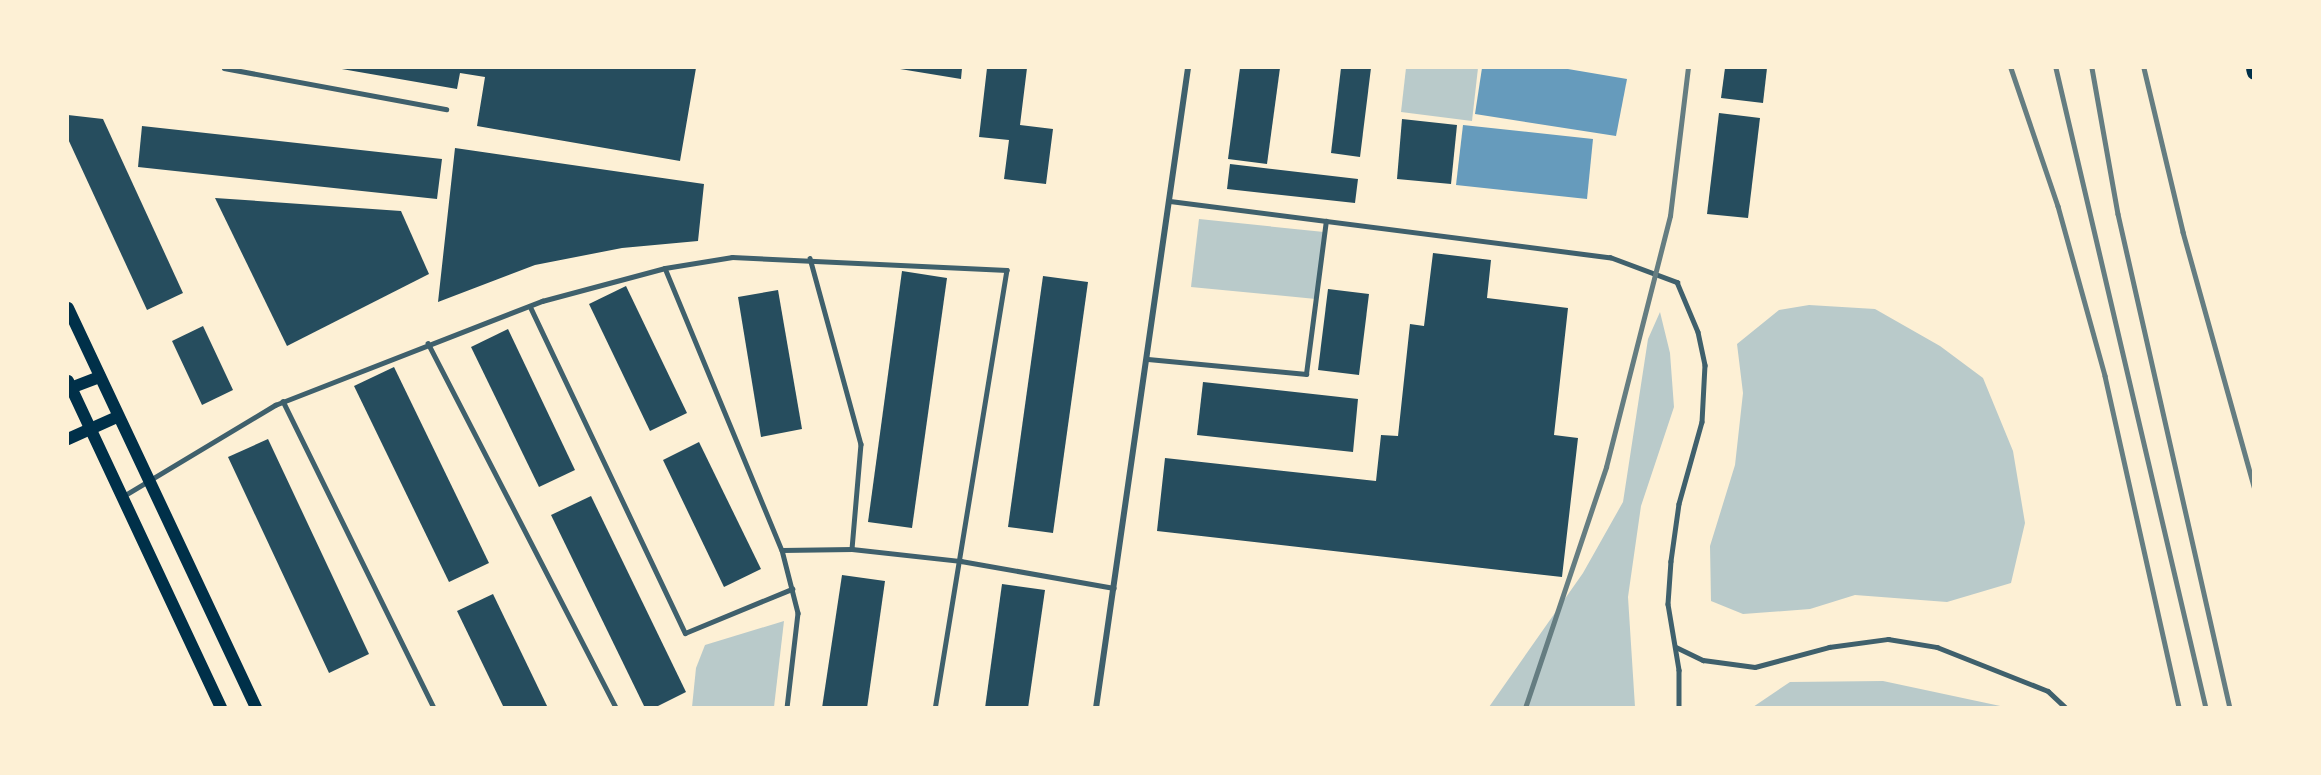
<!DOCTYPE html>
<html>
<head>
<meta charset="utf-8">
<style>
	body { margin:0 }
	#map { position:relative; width:2321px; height:775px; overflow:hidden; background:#fdf0d5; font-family:"Roboto Condensed",sans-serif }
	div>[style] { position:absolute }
	.green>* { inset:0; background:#b9caca }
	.water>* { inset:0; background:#669bbc }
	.building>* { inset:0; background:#264d5e }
	.service>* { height:4.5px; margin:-2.25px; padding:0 2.25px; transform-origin:2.25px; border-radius:2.25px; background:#3f606c }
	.minor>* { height:6px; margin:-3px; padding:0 3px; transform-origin:3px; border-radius:3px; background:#3f606c }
	.secondary>* { height:12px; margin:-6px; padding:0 6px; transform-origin:6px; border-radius:6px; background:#003049 }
	.primary>* { height:15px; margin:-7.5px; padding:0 7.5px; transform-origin:7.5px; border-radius:7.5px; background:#003049 }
	.rail>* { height:4.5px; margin:-2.25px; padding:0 2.25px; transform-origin:2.25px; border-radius:2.25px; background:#657d81 }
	span { translate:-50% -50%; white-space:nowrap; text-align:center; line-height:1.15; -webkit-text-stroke:5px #fdf0d5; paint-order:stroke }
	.frame { position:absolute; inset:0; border:69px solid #fdf0d5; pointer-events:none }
</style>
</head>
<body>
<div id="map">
	<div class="green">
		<div style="clip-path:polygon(1406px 68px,1478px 68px,1472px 121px,1401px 112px)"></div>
		<div style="clip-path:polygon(1199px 219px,1324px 232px,1316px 299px,1191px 287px)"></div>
		<div style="clip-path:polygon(1809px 305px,1875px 309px,1940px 346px,1983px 378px,2013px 451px,2025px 523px,2011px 583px,1947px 602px,1855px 595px,1810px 609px,1743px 614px,1711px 601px,1710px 546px,1735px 465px,1743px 393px,1737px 344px,1779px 310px)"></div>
		<div style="clip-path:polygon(1660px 312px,1670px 353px,1674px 407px,1641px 506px,1628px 597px,1635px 707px,1489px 707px,1583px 573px,1623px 502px,1648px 339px)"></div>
		<div style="clip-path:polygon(784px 621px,774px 707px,692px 707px,696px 668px,705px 645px)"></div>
		<div style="clip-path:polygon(1883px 681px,2005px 707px,1753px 707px,1790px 682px)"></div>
	</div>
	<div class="water">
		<div style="clip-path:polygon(1482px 68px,1562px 68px,1627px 79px,1616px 136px,1475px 114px)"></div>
		<div style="clip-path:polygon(1463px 125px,1593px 139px,1587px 199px,1456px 185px)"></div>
	</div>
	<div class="building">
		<div style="clip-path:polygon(336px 68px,696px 68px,680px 161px,477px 126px,485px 77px,460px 73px,457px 89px)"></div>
		<div style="clip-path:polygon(894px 68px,962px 68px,961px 79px)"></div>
		<div style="clip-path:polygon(987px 68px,1027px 68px,1020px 125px,1053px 129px,1046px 184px,1004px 179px,1009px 140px,979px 137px)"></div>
		<div style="clip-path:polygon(1240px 68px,1280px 68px,1267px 164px,1228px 159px)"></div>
		<div style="clip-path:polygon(1341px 68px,1371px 68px,1360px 157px,1331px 153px)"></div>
		<div style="clip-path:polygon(1725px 68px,1767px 68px,1763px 103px,1721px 98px)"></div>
		<div style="clip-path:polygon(1719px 113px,1760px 118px,1748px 218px,1707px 214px)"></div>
		<div style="clip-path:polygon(68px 115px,103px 119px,183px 293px,147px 310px,68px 139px)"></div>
		<div style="clip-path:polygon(1402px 119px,1457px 125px,1451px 184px,1397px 179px)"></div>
		<div style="clip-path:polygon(142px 126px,442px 159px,437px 199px,138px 167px)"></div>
		<div style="clip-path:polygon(455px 148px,704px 184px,698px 241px,622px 248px,535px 265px,438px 302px)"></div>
		<div style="clip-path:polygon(1230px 164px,1358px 179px,1355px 203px,1227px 189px)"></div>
		<div style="clip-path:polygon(215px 198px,401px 211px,429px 274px,287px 346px)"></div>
		<div style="clip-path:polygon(1433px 253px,1491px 260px,1487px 298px,1568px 308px,1554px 435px,1578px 438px,1562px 577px,1157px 531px,1165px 458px,1376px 481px,1381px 435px,1398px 436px,1410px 324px,1424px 326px)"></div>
		<div style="clip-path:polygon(902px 271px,947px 278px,912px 528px,868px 522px)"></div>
		<div style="clip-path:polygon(1043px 276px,1088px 282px,1053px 533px,1008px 527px)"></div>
		<div style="clip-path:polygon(626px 286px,687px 413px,650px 431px,589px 304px)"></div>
		<div style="clip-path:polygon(1328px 289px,1369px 294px,1359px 375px,1318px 370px)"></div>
		<div style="clip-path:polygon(778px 290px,802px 429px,761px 437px,738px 297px)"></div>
		<div style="clip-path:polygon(203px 326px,233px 390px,202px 405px,172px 341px)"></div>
		<div style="clip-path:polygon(508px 329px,575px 470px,539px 487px,471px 347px)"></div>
		<div style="clip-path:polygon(394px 367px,489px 563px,449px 582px,354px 386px)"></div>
		<div style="clip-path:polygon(1203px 382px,1358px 399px,1353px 452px,1197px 435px)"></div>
		<div style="clip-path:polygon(268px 439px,369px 654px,329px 673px,228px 457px)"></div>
		<div style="clip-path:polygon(699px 442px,761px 569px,724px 587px,663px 460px)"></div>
		<div style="clip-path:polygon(591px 496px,686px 692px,654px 708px,645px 708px,551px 515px)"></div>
		<div style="clip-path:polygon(842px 575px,885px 581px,867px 708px,822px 708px)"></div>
		<div style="clip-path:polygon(1002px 584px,1045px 590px,1028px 708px,985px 708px)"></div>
		<div style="clip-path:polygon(493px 594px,548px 708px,504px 708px,457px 611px)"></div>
	</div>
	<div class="service">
		<div style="left:224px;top:68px;width:226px;rotate:10.5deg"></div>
		<div style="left:1170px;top:201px;width:444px;rotate:7.3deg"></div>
		<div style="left:1610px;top:257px;width:72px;rotate:20.5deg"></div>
		<div style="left:1677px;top:282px;width:54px;rotate:67.2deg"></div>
		<div style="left:1698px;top:332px;width:34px;rotate:78deg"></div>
		<div style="left:1705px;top:365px;width:57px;rotate:93deg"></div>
		<div style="left:1702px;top:422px;width:85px;rotate:105.7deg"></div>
		<div style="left:1679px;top:504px;width:58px;rotate:98deg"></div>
		<div style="left:1671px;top:561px;width:43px;rotate:94deg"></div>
		<div style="left:1668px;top:604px;width:67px;rotate:80.5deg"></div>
		<div style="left:1679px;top:670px;width:38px;rotate:90deg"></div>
		<div style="left:810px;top:258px;width:193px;rotate:74.7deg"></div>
		<div style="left:861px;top:444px;width:105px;rotate:94.9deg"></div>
		<div style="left:665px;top:268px;width:68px;rotate:-9.3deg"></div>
		<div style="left:732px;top:257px;width:275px;rotate:2.7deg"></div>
		<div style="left:1007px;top:270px;width:444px;rotate:99.3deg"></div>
		<div style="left:530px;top:306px;width:362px;rotate:64.6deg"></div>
		<div style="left:685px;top:633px;width:116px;rotate:-22.4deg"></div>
		<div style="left:428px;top:343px;width:411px;rotate:62.7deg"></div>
		<div style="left:1148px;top:359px;width:159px;rotate:5.4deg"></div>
		<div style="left:1306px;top:374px;width:154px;rotate:-82.6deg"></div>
		<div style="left:283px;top:401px;width:342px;rotate:63.8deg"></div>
		<div style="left:122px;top:497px;width:179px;rotate:-31deg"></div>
		<div style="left:275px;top:405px;width:287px;rotate:-21.3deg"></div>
		<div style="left:542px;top:301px;width:127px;rotate:-15deg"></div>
		<div style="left:665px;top:268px;width:305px;rotate:67.5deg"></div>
		<div style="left:782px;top:550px;width:70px;rotate:-0.8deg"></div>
		<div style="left:852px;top:549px;width:110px;rotate:6.3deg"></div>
		<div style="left:961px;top:561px;width:155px;rotate:10deg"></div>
		<div style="left:782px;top:550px;width:65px;rotate:75.7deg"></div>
		<div style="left:798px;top:613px;width:96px;rotate:96.6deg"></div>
		<div style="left:1676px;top:647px;width:30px;rotate:26deg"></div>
		<div style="left:1703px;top:660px;width:52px;rotate:7.7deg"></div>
		<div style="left:1755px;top:667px;width:77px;rotate:-15.1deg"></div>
		<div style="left:1829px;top:647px;width:60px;rotate:-7.7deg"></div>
		<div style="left:1888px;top:639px;width:50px;rotate:9.3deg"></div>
		<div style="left:1937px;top:647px;width:119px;rotate:21.6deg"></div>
		<div style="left:2048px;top:691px;width:25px;rotate:43deg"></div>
	</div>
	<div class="minor">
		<div style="left:1096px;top:708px;width:647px;rotate:-81.82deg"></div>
	</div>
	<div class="secondary">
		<div style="left:68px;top:308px;width:442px;rotate:64.8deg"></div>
		<div style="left:68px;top:381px;width:361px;rotate:64.9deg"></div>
		<div style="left:68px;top:389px;width:34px;rotate:-21deg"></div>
		<div style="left:68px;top:439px;width:54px;rotate:-24.2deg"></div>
	</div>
	<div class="primary">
		<div style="left:2253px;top:68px;width:4px;rotate:76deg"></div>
	</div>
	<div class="rail">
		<div style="left:2011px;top:68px;width:146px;rotate:71.2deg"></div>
		<div style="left:2058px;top:206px;width:176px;rotate:74.5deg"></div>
		<div style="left:2105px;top:376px;width:340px;rotate:77.4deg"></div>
		<div style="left:2056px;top:68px;width:657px;rotate:76.81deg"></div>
		<div style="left:2092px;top:68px;width:148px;rotate:79.9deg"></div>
		<div style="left:2118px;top:214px;width:507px;rotate:77.23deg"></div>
		<div style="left:2144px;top:68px;width:169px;rotate:76.6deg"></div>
		<div style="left:2183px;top:232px;width:265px;rotate:74.4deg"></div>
		<div style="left:1525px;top:708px;width:254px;rotate:-71.4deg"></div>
		<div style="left:1606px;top:467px;width:259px;rotate:-75.7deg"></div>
		<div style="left:1670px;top:216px;width:149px;rotate:-83.1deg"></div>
	</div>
	<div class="frame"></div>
</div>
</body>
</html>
